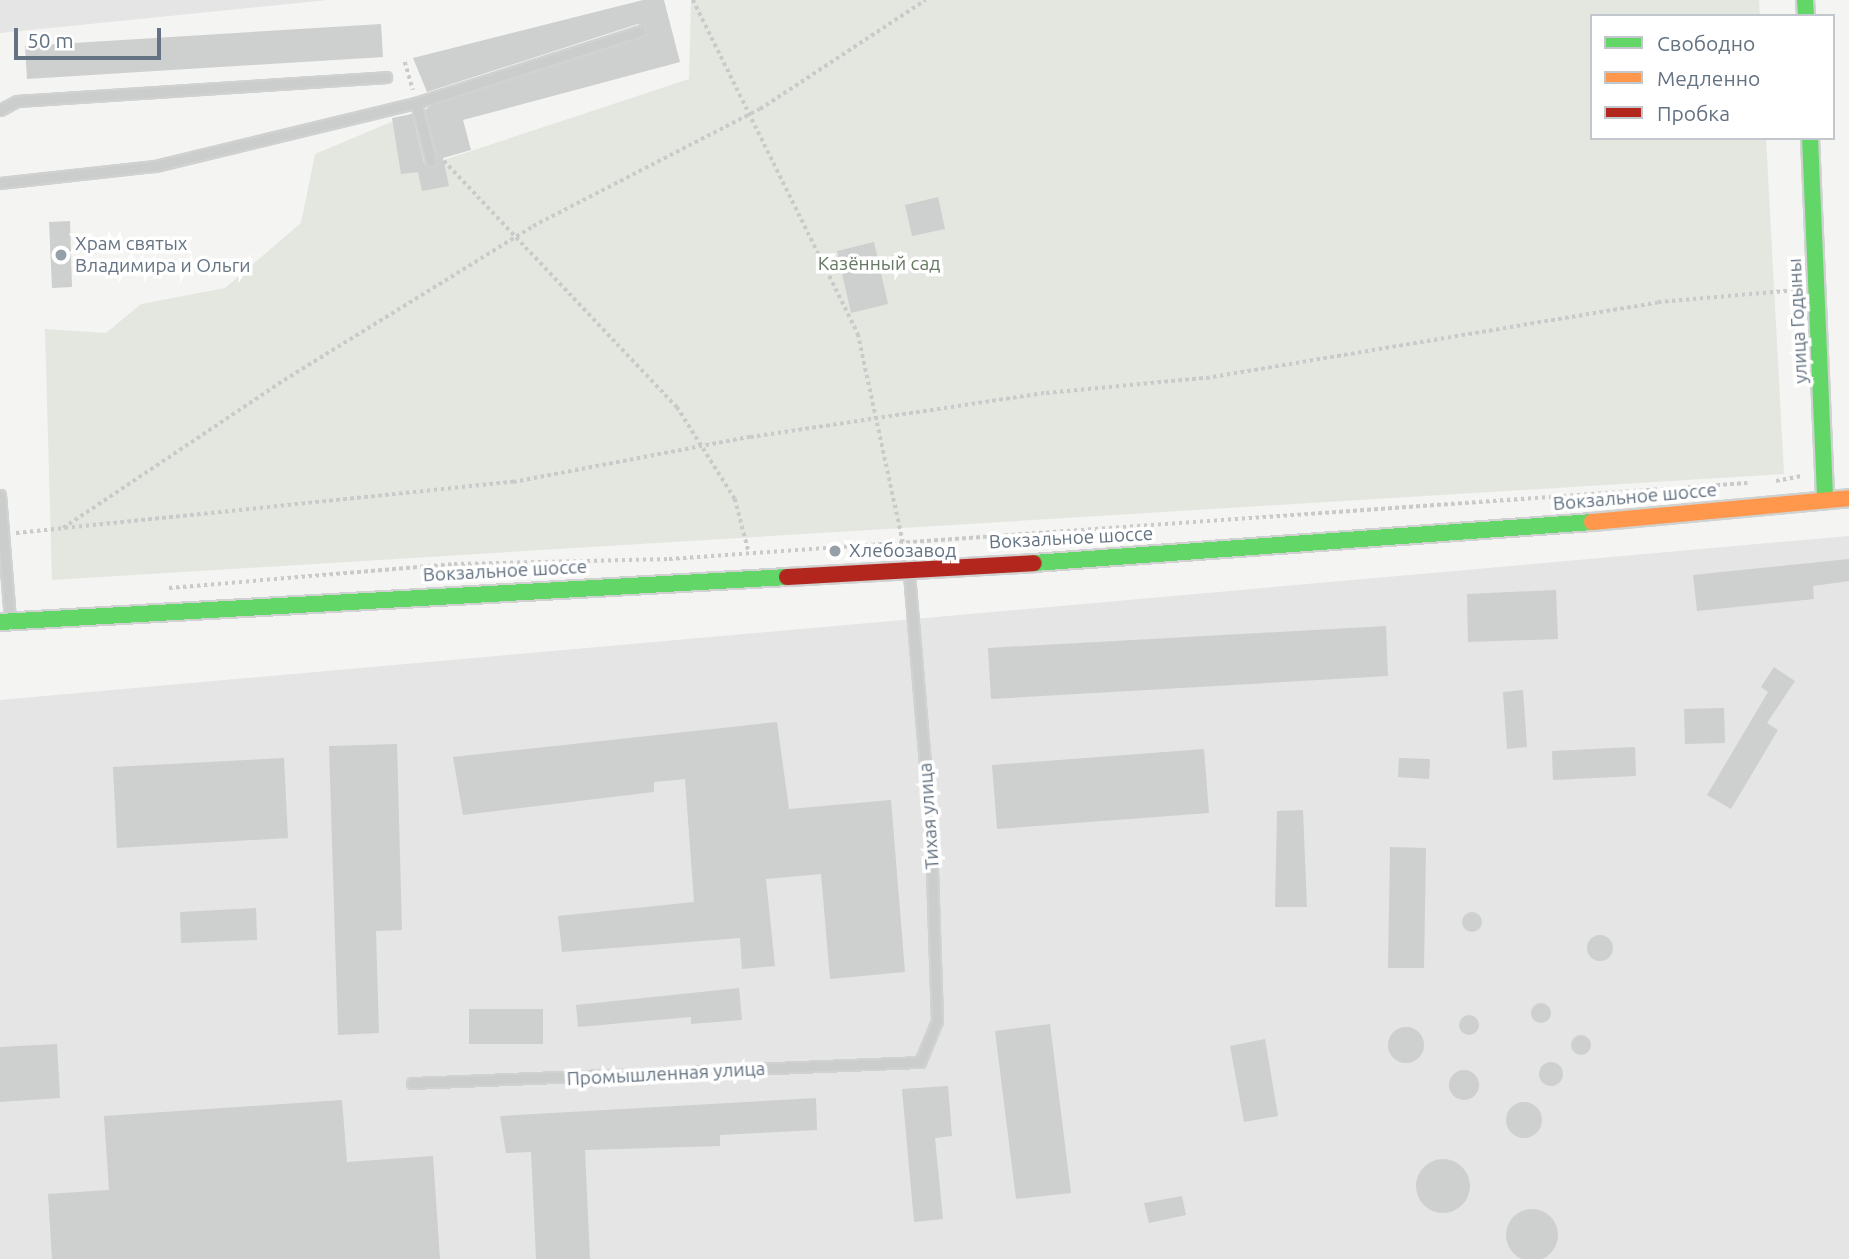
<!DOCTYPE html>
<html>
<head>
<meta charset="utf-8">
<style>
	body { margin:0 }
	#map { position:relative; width:1849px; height:1259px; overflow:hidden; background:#f4f4f2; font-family:Ubuntu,sans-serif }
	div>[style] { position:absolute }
	.built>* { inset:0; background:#e4e5e4 }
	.green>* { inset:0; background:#e3e7e0 }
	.building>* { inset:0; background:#cecfcf }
	.round { border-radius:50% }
	.path>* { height:3.5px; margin-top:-1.75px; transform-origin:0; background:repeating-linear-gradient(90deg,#cacaca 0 3.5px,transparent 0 7px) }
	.roads { filter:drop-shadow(2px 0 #d0d2d2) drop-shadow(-2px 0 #d0d2d2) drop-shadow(0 2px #d0d2d2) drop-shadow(0 -2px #d0d2d2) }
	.lane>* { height:9px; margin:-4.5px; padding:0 4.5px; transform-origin:4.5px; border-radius:4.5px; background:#cbcdcd }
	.fast>* { height:16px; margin:-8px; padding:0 8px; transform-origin:8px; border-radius:8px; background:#63d668 }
	.slow>* { height:16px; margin:-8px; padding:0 8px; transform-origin:8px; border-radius:8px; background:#ff974d }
	.jam>* { height:16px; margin:-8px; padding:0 8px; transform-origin:8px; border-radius:8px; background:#b3261e }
	.dots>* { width:19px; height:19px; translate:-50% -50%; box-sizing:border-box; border:4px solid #fff; border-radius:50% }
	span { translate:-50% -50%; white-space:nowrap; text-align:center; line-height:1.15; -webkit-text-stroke:7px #fff; paint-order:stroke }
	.poi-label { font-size:19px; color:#647382 }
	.left { translate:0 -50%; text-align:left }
	.park-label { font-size:19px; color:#667962 }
	.street-label { font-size:19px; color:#647382 }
	.legend { position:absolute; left:1590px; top:14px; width:245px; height:126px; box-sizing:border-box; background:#fff; border:2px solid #c1c7cd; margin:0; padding:9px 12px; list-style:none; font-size:21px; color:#647382 }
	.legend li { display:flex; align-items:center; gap:14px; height:35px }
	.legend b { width:35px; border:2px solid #c1c7cd }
	.scale { position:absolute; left:14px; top:28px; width:147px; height:32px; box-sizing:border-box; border:4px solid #647382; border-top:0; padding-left:9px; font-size:21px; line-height:24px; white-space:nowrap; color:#647382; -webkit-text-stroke:5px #fff; paint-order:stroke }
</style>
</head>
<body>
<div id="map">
	<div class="built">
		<div style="clip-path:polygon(0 0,328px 0,0 33px)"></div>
		<div style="clip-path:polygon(1849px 536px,1849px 1259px,0 1259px,0 700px)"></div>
	</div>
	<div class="green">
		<div style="clip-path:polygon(691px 0,1759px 0,1760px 16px,1592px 16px,1592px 138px,1766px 138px,1784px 474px,52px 580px,45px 329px,106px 333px,141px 304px,225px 288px,301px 223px,315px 154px,415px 112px,441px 161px,689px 79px)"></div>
	</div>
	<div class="building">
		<div style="clip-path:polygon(643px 0,664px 0,680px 62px,463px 120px,471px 150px,443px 158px,449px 186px,422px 191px,418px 172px,401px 174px,392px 118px,412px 114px,424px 163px,433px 168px,438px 159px,425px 110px,430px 106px,642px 38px,647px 30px,638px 24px,427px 92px,413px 58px)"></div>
		<div style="clip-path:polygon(381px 24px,383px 57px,27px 79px,25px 46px)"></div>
		<div style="clip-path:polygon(938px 197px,945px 229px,912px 236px,905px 205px)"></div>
		<div style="clip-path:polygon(70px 221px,72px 287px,52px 288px,49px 222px)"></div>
		<div style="clip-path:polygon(874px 242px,888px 304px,851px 313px,837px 251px)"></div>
		<div style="clip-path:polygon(1849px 559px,1849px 581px,1813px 586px,1814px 599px,1697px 611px,1693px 575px)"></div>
		<div style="clip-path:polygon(1556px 590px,1558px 639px,1468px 642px,1467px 594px)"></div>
		<div style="clip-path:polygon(1386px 626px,1388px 676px,991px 699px,988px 648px)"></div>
		<div style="clip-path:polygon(1774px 667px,1795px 681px,1767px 723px,1778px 730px,1731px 809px,1707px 795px,1768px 692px,1761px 687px)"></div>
		<div style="clip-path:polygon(1523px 690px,1527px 747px,1507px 749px,1503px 692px)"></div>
		<div style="clip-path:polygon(1724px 708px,1725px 743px,1685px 744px,1684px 709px)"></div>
		<div style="clip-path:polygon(777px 722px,789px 809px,891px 800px,905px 972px,830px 979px,821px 874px,766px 879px,775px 966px,742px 969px,740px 938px,562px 952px,558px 916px,694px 902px,685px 779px,654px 782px,654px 792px,463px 815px,453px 757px)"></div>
		<div style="clip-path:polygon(397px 744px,402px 930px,376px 931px,379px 1033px,338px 1035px,329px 746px)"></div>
		<div style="clip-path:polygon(1635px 747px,1636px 776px,1553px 780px,1552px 751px)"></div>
		<div style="clip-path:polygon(1204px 749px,1209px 813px,997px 829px,992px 765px)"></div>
		<div style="clip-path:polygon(284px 758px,288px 838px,117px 848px,113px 767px)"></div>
		<div style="clip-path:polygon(1399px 758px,1430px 759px,1429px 779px,1398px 777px)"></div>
		<div style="clip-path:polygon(1303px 810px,1307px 907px,1275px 907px,1277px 811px)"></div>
		<div style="clip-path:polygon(1390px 847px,1426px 848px,1424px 968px,1388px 968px)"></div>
		<div style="clip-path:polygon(256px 908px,257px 940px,181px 943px,180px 912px)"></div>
		<div class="round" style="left:1462px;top:912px;width:20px;height:20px"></div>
		<div class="round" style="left:1587px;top:935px;width:26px;height:26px"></div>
		<div style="clip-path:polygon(739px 988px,742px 1020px,691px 1024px,691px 1017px,578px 1027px,576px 1005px)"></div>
		<div class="round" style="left:1531px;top:1003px;width:20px;height:20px"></div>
		<div style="clip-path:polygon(469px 1009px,543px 1009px,543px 1044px,469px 1044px)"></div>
		<div class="round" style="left:1459px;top:1015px;width:20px;height:20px"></div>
		<div style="clip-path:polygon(1050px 1024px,1071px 1193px,1016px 1199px,995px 1031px)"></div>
		<div class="round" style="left:1388px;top:1027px;width:36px;height:36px"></div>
		<div class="round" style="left:1571px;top:1035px;width:20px;height:20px"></div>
		<div style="clip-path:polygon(1265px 1039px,1278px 1116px,1244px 1122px,1230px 1046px)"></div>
		<div style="clip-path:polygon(57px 1044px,60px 1098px,0 1102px,0 1047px)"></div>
		<div class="round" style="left:1539px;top:1062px;width:24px;height:24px"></div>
		<div class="round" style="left:1449px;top:1070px;width:30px;height:30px"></div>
		<div style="clip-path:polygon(948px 1086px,952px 1136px,935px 1138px,943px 1219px,914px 1222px,902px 1089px)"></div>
		<div style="clip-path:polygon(816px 1098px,817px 1130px,720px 1135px,720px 1146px,585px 1150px,590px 1259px,536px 1259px,531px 1152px,506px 1153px,500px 1116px)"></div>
		<div style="clip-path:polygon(342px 1100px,347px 1162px,433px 1156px,440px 1259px,52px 1259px,48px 1194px,109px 1190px,104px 1116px)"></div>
		<div class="round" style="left:1506px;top:1102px;width:36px;height:36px"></div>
		<div class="round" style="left:1416px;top:1159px;width:54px;height:54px"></div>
		<div style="clip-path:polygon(1182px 1196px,1186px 1215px,1149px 1223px,1144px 1203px)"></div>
		<div class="round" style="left:1506px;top:1209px;width:52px;height:52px"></div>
	</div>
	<div class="path">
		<div style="left:693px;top:0;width:373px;rotate:63.7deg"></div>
		<div style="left:858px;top:334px;width:213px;rotate:77.8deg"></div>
		<div style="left:405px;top:62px;width:29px;rotate:74deg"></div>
		<div style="left:444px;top:161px;width:339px;rotate:46.6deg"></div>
		<div style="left:677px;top:407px;width:109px;rotate:57.8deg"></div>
		<div style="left:735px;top:499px;width:56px;rotate:75.5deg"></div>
		<div style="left:1776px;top:481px;width:26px;rotate:-11deg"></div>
		<div style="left:63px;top:528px;width:266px;rotate:-33.8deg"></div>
		<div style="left:284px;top:380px;width:293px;rotate:-31.7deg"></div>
		<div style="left:533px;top:226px;width:255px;rotate:-27.3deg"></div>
		<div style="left:760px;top:109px;width:198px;rotate:-33.4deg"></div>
		<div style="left:16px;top:533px;width:500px;rotate:-5.9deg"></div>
		<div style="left:513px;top:482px;width:241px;rotate:-10.8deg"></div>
		<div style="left:750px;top:437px;width:299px;rotate:-8.5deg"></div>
		<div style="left:1046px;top:393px;width:161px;rotate:-5.4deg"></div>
		<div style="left:1206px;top:378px;width:458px;rotate:-9.5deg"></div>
		<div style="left:1658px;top:302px;width:140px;rotate:-4.9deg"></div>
		<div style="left:169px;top:588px;width:286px;rotate:-4.8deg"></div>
		<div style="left:454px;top:564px;width:215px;rotate:-1.3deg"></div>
		<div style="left:669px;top:559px;width:1081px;rotate:-4.03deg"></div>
	</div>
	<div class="roads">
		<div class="lane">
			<div style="left:416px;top:103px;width:60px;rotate:75.5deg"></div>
			<div style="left:0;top:110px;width:19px;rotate:-28deg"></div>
			<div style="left:17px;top:101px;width:370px;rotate:-3.7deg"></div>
			<div style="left:0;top:183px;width:156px;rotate:-6.3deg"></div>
			<div style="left:155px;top:166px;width:268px;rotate:-13.6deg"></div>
			<div style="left:416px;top:103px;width:235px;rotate:-17.8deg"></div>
			<div style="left:0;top:495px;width:124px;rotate:85.4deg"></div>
			<div style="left:412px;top:1083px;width:508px;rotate:-2.37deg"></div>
			<div style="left:920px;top:1062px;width:44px;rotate:-67.5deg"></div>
			<div style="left:937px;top:1021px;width:185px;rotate:-91.9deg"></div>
			<div style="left:931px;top:836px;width:264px;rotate:-94.8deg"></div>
		</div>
		<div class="fast">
			<div style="left:1805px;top:0;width:16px;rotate:86deg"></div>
			<div style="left:1810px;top:138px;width:362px;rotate:87.6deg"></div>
			<div style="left:1034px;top:563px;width:560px;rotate:-4.2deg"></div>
			<div style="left:0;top:622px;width:788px;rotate:-3.27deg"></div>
		</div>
		<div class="slow">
			<div style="left:1592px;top:522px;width:258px;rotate:-5.3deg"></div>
		</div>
		<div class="jam">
			<div style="left:787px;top:577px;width:247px;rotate:-3.2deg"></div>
		</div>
	</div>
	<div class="dots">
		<div style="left:61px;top:255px;background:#96a0a9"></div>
		<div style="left:835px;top:551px;background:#96a0a9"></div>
	</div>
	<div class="poi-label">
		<span class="left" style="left:75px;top:255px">Храм святых<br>Владимира и Ольги</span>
		<span class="left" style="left:849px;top:551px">Хлебозавод</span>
	</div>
	<div class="park-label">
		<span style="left:879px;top:264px">Казённый сад</span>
	</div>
	<div class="street-label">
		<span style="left:1798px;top:321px;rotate:-93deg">улица Годыны</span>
		<span style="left:1635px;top:497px;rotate:-5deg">Вокзальное шоссе</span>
		<span style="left:1071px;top:538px;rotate:-3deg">Вокзальное шоссе</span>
		<span style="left:505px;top:571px;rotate:-3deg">Вокзальное шоссе</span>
		<span style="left:929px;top:816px;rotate:-94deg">Тихая улица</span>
		<span style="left:666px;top:1074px;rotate:-3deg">Промышленная улица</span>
	</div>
	<ul class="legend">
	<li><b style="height:9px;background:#63d668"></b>Свободно</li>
	<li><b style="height:9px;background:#ff974d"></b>Медленно</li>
	<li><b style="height:9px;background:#b3261e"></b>Пробка</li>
	</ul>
	<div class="scale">50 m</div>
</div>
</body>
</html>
